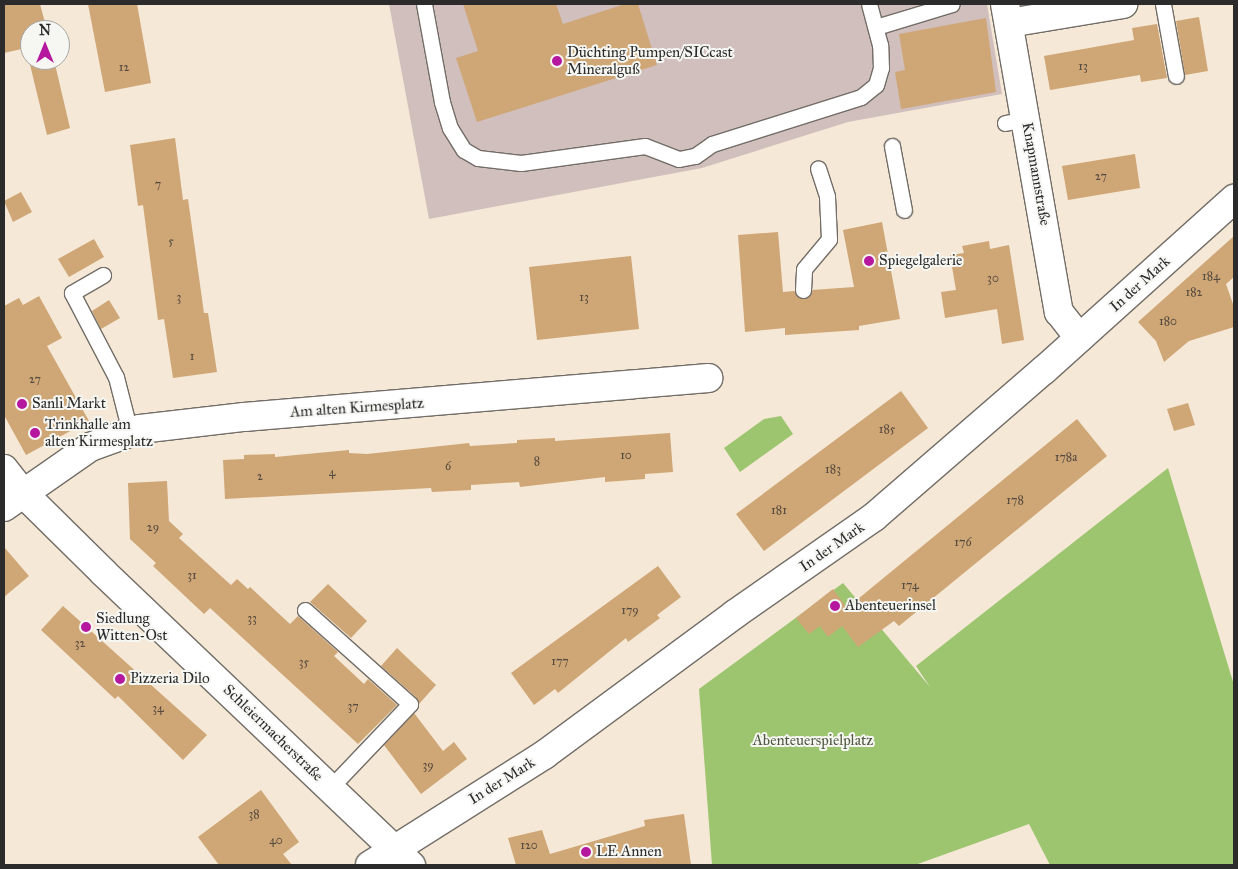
<!DOCTYPE html>
<html>
<head>
<meta charset="utf-8">
<style>
	body { margin:0 }
	#map { position:relative; width:1238px; height:869px; overflow:hidden; background:#f5e8d6; font-family:"IM FELL Great Primer",serif }
	div>[style] { position:absolute }
	.industrial>* { inset:0; background:#d1bfbd }
	.green>* { inset:0; background:#9dc570 }
	.building>* { inset:0; background:#cfa676 }
	.roads { filter:drop-shadow(1px 0 #726d67) drop-shadow(-1px 0 #726d67) drop-shadow(0 1px #726d67) drop-shadow(0 -1px #726d67) }
	.service>* { height:15px; margin:-7.5px; padding:0 7.5px; transform-origin:7.5px; border-radius:7.5px; background:#fff }
	.minor>* { height:28px; margin:-14px; padding:0 14px; transform-origin:14px; border-radius:14px; background:#fff }
	.dots>* { width:14px; height:14px; translate:-50% -50%; box-sizing:border-box; border:2px solid #f6f6f2; border-radius:50% }
	span { translate:-50% -50%; white-space:nowrap; text-align:center; line-height:1.15; -webkit-text-stroke:4px #f6f6f2; paint-order:stroke }
	.number-label { font-size:12px; color:#544a3e }
	.number-label span { -webkit-text-stroke-width:0 }
	.poi-label { font-size:15px; color:#2b2b2b }
	.left { translate:0 -50%; text-align:left }
	.street-label { font-size:15px; color:#2b2b2b }
	.park-label { font-size:15px; color:#4d5940 }
	.frame { position:absolute; inset:0; border:5px solid #2b2b2b; pointer-events:none }
	.north { position:absolute; left:20px; top:20px; width:50px; height:50px; box-sizing:border-box; background:#f6f6f2; border:1px solid #a5a5a2; border-radius:50%; rotate:0deg; font-size:14px; font-weight:700; line-height:20px; text-align:center; color:#2b2b2b }
	.north::after { content:''; display:block; margin:auto; width:18px; height:22px; background:#b5179e; clip-path:polygon(50% 0,100% 100%,50% 72%,0 100%) }
</style>
</head>
<body>
<div id="map">
	<div class="industrial">
		<div style="clip-path:polygon(389px 4px,987px 4px,1002px 94px,848px 122px,702px 168px,429px 219px)"></div>
	</div>
	<div class="green">
		<div style="clip-path:polygon(781px 416px,793px 434px,740px 472px,724px 448px,764px 419px)"></div>
		<div style="clip-path:polygon(1168px 468px,1234px 685px,1234px 865px,1050px 865px,1029px 824px,915px 865px,712px 865px,699px 689px,843px 583px,930px 687px,916px 666px)"></div>
	</div>
	<div class="building">
		<div style="clip-path:polygon(4px 4px,40px 4px,47px 30px,30px 30px,30px 60px,54px 60px,70px 128px,47px 135px,26px 48px,4px 53px)"></div>
		<div style="clip-path:polygon(88px 4px,137px 4px,151px 83px,105px 92px)"></div>
		<div style="clip-path:polygon(463px 4px,556px 4px,563px 24px,625px 4px,638px 4px,657px 65px,477px 122px,456px 58px,478px 51px)"></div>
		<div style="clip-path:polygon(1199px 17px,1208px 71px,1185px 75px,1176px 21px)"></div>
		<div style="clip-path:polygon(986px 18px,996px 92px,901px 109px,895px 72px,905px 70px,899px 34px)"></div>
		<div style="clip-path:polygon(1157px 24px,1167px 78px,1141px 82px,1140px 75px,1050px 90px,1044px 56px,1134px 40px,1132px 28px)"></div>
		<div style="clip-path:polygon(175px 138px,183px 200px,188px 199px,204px 313px,208px 313px,217px 372px,173px 378px,164px 319px,158px 320px,143px 205px,138px 206px,130px 145px)"></div>
		<div style="clip-path:polygon(1135px 154px,1140px 188px,1068px 200px,1062px 166px)"></div>
		<div style="clip-path:polygon(21px 192px,32px 212px,13px 222px,4px 201px)"></div>
		<div style="clip-path:polygon(882px 222px,900px 319px,859px 326px,859px 330px,785px 335px,785px 328px,745px 332px,738px 235px,778px 232px,783px 292px,794px 291px,803px 299px,811px 295px,812px 290px,854px 287px,843px 230px)"></div>
		<div style="clip-path:polygon(1234px 236px,1234px 277px,1226px 284px,1234px 307px,1234px 327px,1189px 341px,1164px 362px,1156px 341px,1138px 322px)"></div>
		<div style="clip-path:polygon(94px 239px,104px 257px,69px 277px,58px 259px)"></div>
		<div style="clip-path:polygon(989px 241px,990px 249px,1009px 245px,1024px 340px,1002px 344px,997px 309px,945px 318px,941px 292px,956px 290px,950px 255px,964px 253px,962px 246px)"></div>
		<div style="clip-path:polygon(631px 256px,639px 329px,537px 340px,529px 267px)"></div>
		<div style="clip-path:polygon(39px 296px,62px 338px,47px 346px,89px 421px,26px 455px,4px 415px,4px 306px,19px 298px,23px 305px)"></div>
		<div style="clip-path:polygon(109px 300px,120px 318px,101px 329px,92px 311px)"></div>
		<div style="clip-path:polygon(901px 391px,928px 428px,764px 551px,736px 514px)"></div>
		<div style="clip-path:polygon(1188px 403px,1195px 425px,1174px 431px,1167px 409px)"></div>
		<div style="clip-path:polygon(1077px 419px,1107px 456px,899px 626px,894px 621px,858px 647px,842px 626px,828px 637px,820px 626px,809px 634px,796px 618px,833px 589px,847px 608px)"></div>
		<div style="clip-path:polygon(670px 433px,673px 472px,645px 474px,645px 479px,605px 482px,605px 477px,520px 487px,519px 482px,471px 485px,471px 490px,432px 492px,431px 488px,225px 499px,223px 460px,244px 459px,244px 455px,275px 454px,275px 457px,349px 450px,349px 453px,367px 454px,469px 443px,470px 446px,517px 443px,517px 440px,555px 438px,555px 441px)"></div>
		<div style="clip-path:polygon(167px 481px,169px 521px,183px 534px,179px 538px,231px 585px,237px 579px,248px 589px,250px 587px,290px 624px,298px 616px,338px 652px,334px 656px,364px 684px,368px 679px,397px 705px,358px 744px,210px 608px,204px 614px,153px 566px,156px 563px,130px 539px,128px 483px)"></div>
		<div style="clip-path:polygon(4px 547px,29px 576px,4px 597px)"></div>
		<div style="clip-path:polygon(658px 566px,681px 597px,657px 615px,660px 618px,628px 642px,626px 638px,558px 693px,555px 689px,534px 705px,511px 673px)"></div>
		<div style="clip-path:polygon(328px 584px,367px 621px,351px 638px,310px 602px)"></div>
		<div style="clip-path:polygon(63px 606px,207px 735px,183px 760px,118px 696px,115px 699px,41px 630px)"></div>
		<div style="clip-path:polygon(397px 648px,436px 685px,419px 704px,416px 697px,381px 666px)"></div>
		<div style="clip-path:polygon(414px 713px,443px 751px,454px 742px,467px 759px,421px 794px,384px 745px)"></div>
		<div style="clip-path:polygon(261px 790px,299px 842px,283px 854px,292px 865px,219px 865px,198px 837px)"></div>
		<div style="clip-path:polygon(684px 814px,691px 865px,516px 865px,508px 838px,542px 830px,550px 854px,645px 826px,644px 820px)"></div>
	</div>
	<div class="roads">
		<div class="service">
			<div style="left:424px;top:4px;width:100px;rotate:79.6deg"></div>
			<div style="left:442px;top:102px;width:27px;rotate:73deg"></div>
			<div style="left:450px;top:128px;width:26px;rotate:58deg"></div>
			<div style="left:464px;top:150px;width:16px;rotate:30deg"></div>
			<div style="left:478px;top:158px;width:43px;rotate:6.6deg"></div>
			<div style="left:521px;top:163px;width:125px;rotate:-7.8deg"></div>
			<div style="left:645px;top:146px;width:36px;rotate:21deg"></div>
			<div style="left:679px;top:159px;width:16px;rotate:-11deg"></div>
			<div style="left:695px;top:156px;width:21px;rotate:-35deg"></div>
			<div style="left:712px;top:144px;width:156px;rotate:-17.5deg"></div>
			<div style="left:861px;top:97px;width:19px;rotate:-39deg"></div>
			<div style="left:876px;top:85px;width:18px;rotate:-74deg"></div>
			<div style="left:881px;top:68px;width:23px;rotate:-92deg"></div>
			<div style="left:880px;top:45px;width:42px;rotate:-105deg"></div>
			<div style="left:1163px;top:4px;width:73px;rotate:79.8deg"></div>
			<div style="left:876px;top:27px;width:79px;rotate:-16.8deg"></div>
			<div style="left:1005px;top:123px;width:21px;rotate:-11deg"></div>
			<div style="left:892px;top:146px;width:65px;rotate:79.4deg"></div>
			<div style="left:103px;top:275px;width:36px;rotate:150deg"></div>
			<div style="left:72px;top:293px;width:95px;rotate:62.4deg"></div>
			<div style="left:116px;top:377px;width:57px;rotate:75.7deg"></div>
			<div style="left:803px;top:290px;width:21px;rotate:-87deg"></div>
			<div style="left:804px;top:269px;width:39px;rotate:-50deg"></div>
			<div style="left:829px;top:239px;width:43px;rotate:-92.7deg"></div>
			<div style="left:827px;top:196px;width:29px;rotate:-108deg"></div>
			<div style="left:305px;top:610px;width:141px;rotate:41.8deg"></div>
			<div style="left:410px;top:704px;width:116px;rotate:133.6deg"></div>
		</div>
		<div class="minor">
			<div style="left:1005px;top:4px;width:313px;rotate:80.1deg"></div>
			<div style="left:1059px;top:312px;width:33px;rotate:52deg"></div>
			<div style="left:1009px;top:23px;width:116px;rotate:-9.5deg"></div>
			<div style="left:4px;top:469px;width:29px;rotate:52deg"></div>
			<div style="left:22px;top:492px;width:115px;rotate:44.6deg"></div>
			<div style="left:104px;top:573px;width:424px;rotate:43.6deg"></div>
			<div style="left:4px;top:507px;width:105px;rotate:-34.9deg"></div>
			<div style="left:90px;top:447px;width:53px;rotate:-19.8deg"></div>
			<div style="left:140px;top:429px;width:105px;rotate:-6.6deg"></div>
			<div style="left:244px;top:417px;width:466px;rotate:-4.8deg"></div>
			<div style="left:370px;top:865px;width:206px;rotate:-32.3deg"></div>
			<div style="left:544px;top:755px;width:237px;rotate:-36.4deg"></div>
			<div style="left:735px;top:614px;width:169px;rotate:-34.9deg"></div>
			<div style="left:874px;top:517px;width:225px;rotate:-40.9deg"></div>
			<div style="left:1044px;top:370px;width:256px;rotate:-42deg"></div>
		</div>
	</div>
	<div class="dots">
		<div style="left:557px;top:61px;background:#b5179e"></div>
		<div style="left:869px;top:261px;background:#b5179e"></div>
		<div style="left:22px;top:404px;background:#b5179e"></div>
		<div style="left:35px;top:433px;background:#b5179e"></div>
		<div style="left:835px;top:606px;background:#b5179e"></div>
		<div style="left:86px;top:627px;background:#b5179e"></div>
		<div style="left:120px;top:679px;background:#b5179e"></div>
		<div style="left:586px;top:852px;background:#b5179e"></div>
	</div>
	<div class="number-label">
		<span style="left:1083px;top:67px">13</span>
		<span style="left:124px;top:68px">12</span>
		<span style="left:1101px;top:177px">27</span>
		<span style="left:158px;top:185px">7</span>
		<span style="left:171px;top:242px">5</span>
		<span style="left:1211px;top:277px">184</span>
		<span style="left:993px;top:279px">30</span>
		<span style="left:1194px;top:293px">182</span>
		<span style="left:179px;top:298px">3</span>
		<span style="left:584px;top:298px">13</span>
		<span style="left:1168px;top:322px">180</span>
		<span style="left:192px;top:357px">1</span>
		<span style="left:35px;top:380px">27</span>
		<span style="left:887px;top:430px">185</span>
		<span style="left:626px;top:456px">10</span>
		<span style="left:1066px;top:458px">178a</span>
		<span style="left:537px;top:462px">8</span>
		<span style="left:448px;top:467px">6</span>
		<span style="left:833px;top:470px">183</span>
		<span style="left:332px;top:473px">4</span>
		<span style="left:260px;top:477px">2</span>
		<span style="left:1015px;top:501px">178</span>
		<span style="left:779px;top:511px">181</span>
		<span style="left:153px;top:528px">29</span>
		<span style="left:963px;top:543px">176</span>
		<span style="left:192px;top:576px">31</span>
		<span style="left:910px;top:586px">174</span>
		<span style="left:630px;top:611px">179</span>
		<span style="left:252px;top:619px">33</span>
		<span style="left:80px;top:644px">32</span>
		<span style="left:560px;top:662px">177</span>
		<span style="left:304px;top:663px">35</span>
		<span style="left:353px;top:707px">37</span>
		<span style="left:158px;top:709px">34</span>
		<span style="left:428px;top:766px">39</span>
		<span style="left:254px;top:815px">38</span>
		<span style="left:276px;top:841px">40</span>
		<span style="left:529px;top:846px">120</span>
	</div>
	<div class="poi-label">
		<span class="left" style="left:567px;top:61px">Düchting Pumpen/SICcast<br>Mineralguß</span>
		<span class="left" style="left:879px;top:261px">Spiegelgalerie</span>
		<span class="left" style="left:32px;top:404px">Sanli Markt</span>
		<span class="left" style="left:45px;top:433px">Trinkhalle am<br>alten Kirmesplatz</span>
		<span class="left" style="left:845px;top:606px">Abenteuerinsel</span>
		<span class="left" style="left:96px;top:627px">Siedlung<br>Witten-Ost</span>
		<span class="left" style="left:130px;top:679px">Pizzeria Dilo</span>
		<span class="left" style="left:596px;top:852px">LE Annen</span>
	</div>
	<div class="street-label">
		<span style="left:1036px;top:174px;rotate:80deg">Knapmannstraße</span>
		<span style="left:1140px;top:284px;rotate:-42deg">In der Mark</span>
		<span style="left:357px;top:408px;rotate:-4deg">Am alten Kirmesplatz</span>
		<span style="left:832px;top:547px;rotate:-35deg">In der Mark</span>
		<span style="left:273px;top:733px;rotate:44deg">Schleiermacherstraße</span>
		<span style="left:502px;top:781px;rotate:-32deg">In der Mark</span>
	</div>
	<div class="park-label">
		<span style="left:813px;top:741px">Abenteuerspielplatz</span>
	</div>
	<div class="frame"></div>
	<div class="north">N</div>
</div>
</body>
</html>
